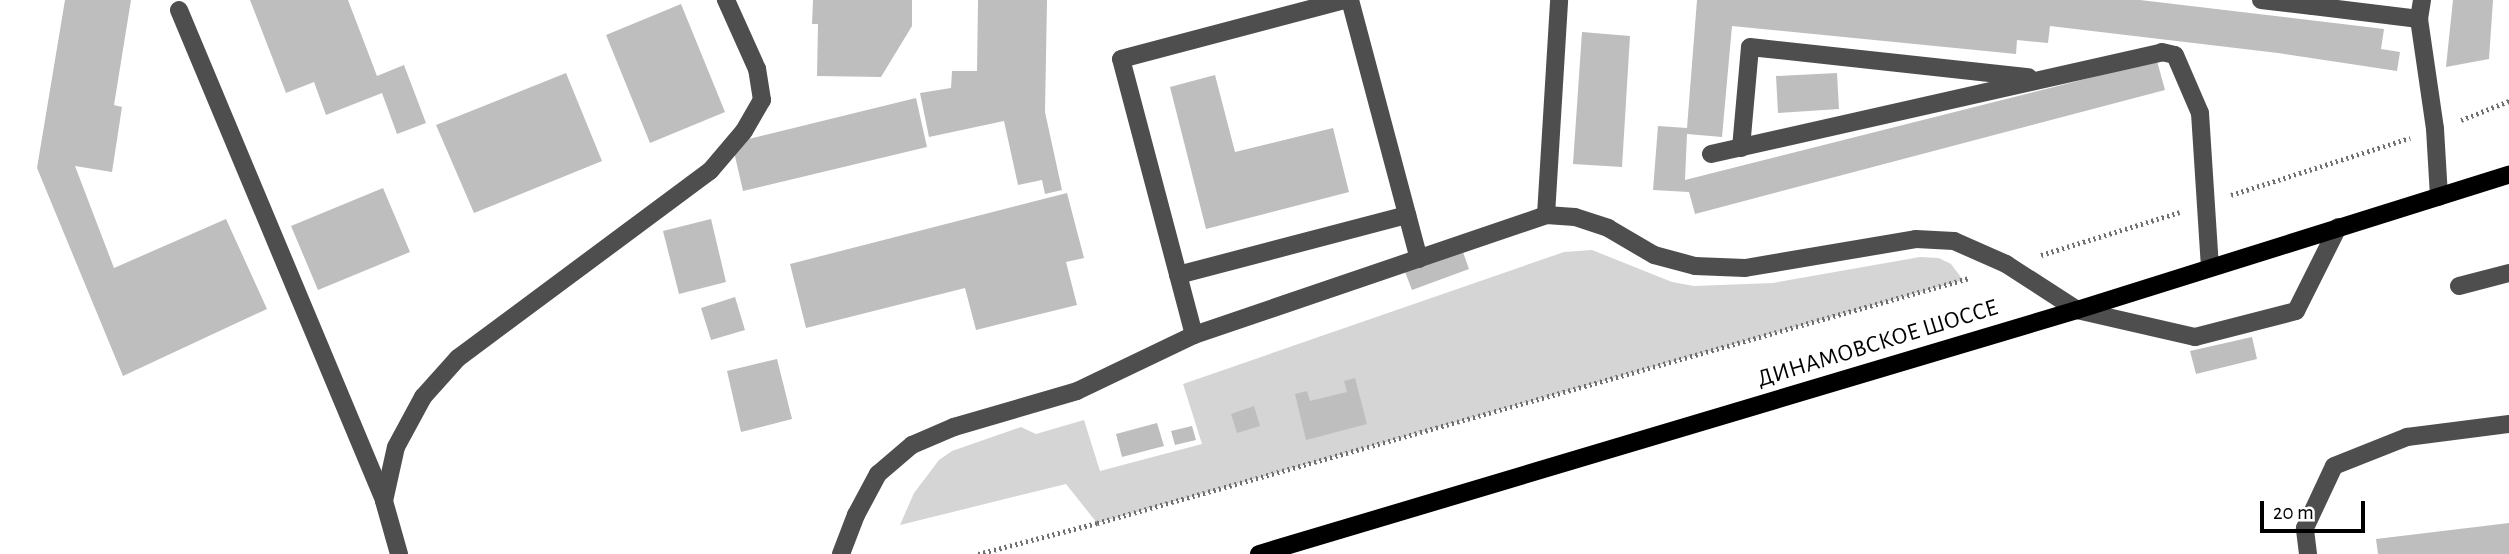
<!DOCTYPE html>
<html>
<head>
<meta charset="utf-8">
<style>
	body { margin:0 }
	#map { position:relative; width:2509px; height:554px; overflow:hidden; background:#fff; font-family:"Alegreya Sans",sans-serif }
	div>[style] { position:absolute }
	.green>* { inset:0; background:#d5d5d5 }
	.building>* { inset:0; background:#bebebe }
	.path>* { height:4.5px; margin-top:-2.25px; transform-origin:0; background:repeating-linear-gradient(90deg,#707070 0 2px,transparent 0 5.5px) }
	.minor>* { height:18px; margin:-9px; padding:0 9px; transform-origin:9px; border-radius:9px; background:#4e4e4e }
	.major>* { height:18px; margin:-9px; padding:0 9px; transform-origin:9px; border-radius:9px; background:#000 }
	span { translate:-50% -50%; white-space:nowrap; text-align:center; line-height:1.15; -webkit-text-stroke:6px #fff; paint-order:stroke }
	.street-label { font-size:24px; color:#000 }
	.scale { position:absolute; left:2260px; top:501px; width:105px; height:32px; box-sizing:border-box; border:4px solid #000; border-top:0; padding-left:9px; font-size:21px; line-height:24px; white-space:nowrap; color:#000; -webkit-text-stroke:5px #fff; paint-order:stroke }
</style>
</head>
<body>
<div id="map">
	<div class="green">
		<div style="clip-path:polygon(1592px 250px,1672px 282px,1694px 286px,1773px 283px,1920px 257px,1939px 258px,1951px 264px,1963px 280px,1097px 523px,1066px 484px,900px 525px,914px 493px,939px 460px,952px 451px,1021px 427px,1036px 434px,1084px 420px,1100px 471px,1202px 444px,1183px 384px,1564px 252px)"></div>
	</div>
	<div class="building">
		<div style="clip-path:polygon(65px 0,131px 0,114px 105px,122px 107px,112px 172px,75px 166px,114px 268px,226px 219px,267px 309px,123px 376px,37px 168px)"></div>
		<div style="clip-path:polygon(250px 0,348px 0,377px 76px,404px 65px,426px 123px,397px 134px,382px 93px,326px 115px,314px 82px,286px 93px)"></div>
		<div style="clip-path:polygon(813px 0,912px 0,912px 26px,881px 77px,817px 76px,818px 24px,812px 24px)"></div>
		<div style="clip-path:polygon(978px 0,1047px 0,1045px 112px,1062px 190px,1045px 194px,1042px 180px,1018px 185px,1004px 121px,929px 137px,920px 93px,951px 88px,952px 71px,977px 71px)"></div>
		<div style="clip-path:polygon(1697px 0,2140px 0,2384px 29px,2381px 49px,2400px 52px,2397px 71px,2278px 53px,2050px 26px,2048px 43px,2017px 40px,2016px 54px,1732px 26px,1722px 137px,1687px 134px,1685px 180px,2157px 61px,2165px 90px,1695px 214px,1689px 192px,1653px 190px,1658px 126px,1687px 128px)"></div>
		<div style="clip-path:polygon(2453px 0,2493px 0,2489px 59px,2446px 67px)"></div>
		<div style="clip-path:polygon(681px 4px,725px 112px,650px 143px,606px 35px)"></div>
		<div style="clip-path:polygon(1582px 32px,1630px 36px,1622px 167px,1573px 164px)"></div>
		<div style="clip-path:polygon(566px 73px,602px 161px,474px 213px,436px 125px)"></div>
		<div style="clip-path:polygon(1837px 73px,1839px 109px,1778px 113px,1776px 76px)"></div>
		<div style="clip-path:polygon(1215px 75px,1235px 152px,1333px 128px,1349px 192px,1206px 229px,1170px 87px)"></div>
		<div style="clip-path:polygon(916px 98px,927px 147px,743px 191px,732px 143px)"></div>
		<div style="clip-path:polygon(383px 188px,410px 252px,318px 290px,291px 226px)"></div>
		<div style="clip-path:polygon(1067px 193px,1084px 258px,1066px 262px,1077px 305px,976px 330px,965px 288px,806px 328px,790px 264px)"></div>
		<div style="clip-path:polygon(711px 219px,726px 282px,679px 294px,663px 231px)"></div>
		<div style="clip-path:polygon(1458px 238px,1469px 269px,1412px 290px,1400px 259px)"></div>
		<div style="clip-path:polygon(735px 297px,745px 330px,711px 340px,701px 308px)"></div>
		<div style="clip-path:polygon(2252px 337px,2257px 359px,2196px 374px,2190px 351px)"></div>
		<div style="clip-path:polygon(777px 359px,792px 419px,741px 432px,727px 371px)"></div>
		<div style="clip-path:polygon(1355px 378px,1367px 424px,1306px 440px,1295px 394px,1307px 391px,1310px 401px,1347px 392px,1344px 381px)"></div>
		<div style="clip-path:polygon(1254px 406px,1260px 426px,1237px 433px,1231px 414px)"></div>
		<div style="clip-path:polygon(1157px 423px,1164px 446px,1122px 457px,1116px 434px)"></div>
		<div style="clip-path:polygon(1192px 426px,1196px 440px,1175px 445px,1171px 431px)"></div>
		<div style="clip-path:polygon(2509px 523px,2509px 554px,2378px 554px,2376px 539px)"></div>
	</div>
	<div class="path">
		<div style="left:2461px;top:120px;width:52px;rotate:-21.6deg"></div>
		<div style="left:2231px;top:195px;width:188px;rotate:-17.7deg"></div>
		<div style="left:2041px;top:255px;width:145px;rotate:-17.2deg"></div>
		<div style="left:978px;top:554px;width:123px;rotate:-14.6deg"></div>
		<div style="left:1097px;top:523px;width:906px;rotate:-15.69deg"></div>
	</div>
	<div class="minor">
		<div style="left:1350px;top:0;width:268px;rotate:75.1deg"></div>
		<div style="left:2261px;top:0;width:52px;rotate:6.6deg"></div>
		<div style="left:2313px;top:6px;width:6px;rotate:-81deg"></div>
		<div style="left:2422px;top:0;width:19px;rotate:99deg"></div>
		<div style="left:2419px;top:19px;width:111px;rotate:81.7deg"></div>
		<div style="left:2435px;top:129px;width:68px;rotate:86.6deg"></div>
		<div style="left:2313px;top:6px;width:107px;rotate:7deg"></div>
		<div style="left:179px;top:10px;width:531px;rotate:67.3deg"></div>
		<div style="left:1741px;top:148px;width:101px;rotate:-84.9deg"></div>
		<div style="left:1750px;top:47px;width:280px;rotate:6.2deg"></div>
		<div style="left:1711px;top:154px;width:462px;rotate:-12.7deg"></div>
		<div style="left:2162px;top:52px;width:13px;rotate:13deg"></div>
		<div style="left:2175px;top:55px;width:63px;rotate:66.7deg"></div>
		<div style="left:2200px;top:113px;width:153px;rotate:86.3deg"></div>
		<div style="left:1546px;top:215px;width:215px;rotate:-86.5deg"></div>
		<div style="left:1178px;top:275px;width:237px;rotate:-14.7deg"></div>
		<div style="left:2459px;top:286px;width:52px;rotate:-14.6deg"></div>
		<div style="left:1194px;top:335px;width:285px;rotate:-104.8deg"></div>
		<div style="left:1121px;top:59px;width:231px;rotate:-14.8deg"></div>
		<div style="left:399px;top:554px;width:55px;rotate:-105.8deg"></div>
		<div style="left:384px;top:501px;width:55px;rotate:-77.5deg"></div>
		<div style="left:396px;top:447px;width:57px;rotate:-61.6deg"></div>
		<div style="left:423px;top:397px;width:52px;rotate:-48.1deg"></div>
		<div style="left:458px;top:358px;width:314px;rotate:-36.6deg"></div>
		<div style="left:710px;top:171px;width:52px;rotate:-49.6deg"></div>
		<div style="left:744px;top:131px;width:36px;rotate:-60deg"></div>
		<div style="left:762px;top:100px;width:31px;rotate:-99deg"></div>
		<div style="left:757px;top:69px;width:76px;rotate:-114.2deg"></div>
		<div style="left:841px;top:554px;width:42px;rotate:-69deg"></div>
		<div style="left:856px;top:515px;width:47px;rotate:-61.8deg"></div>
		<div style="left:878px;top:474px;width:45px;rotate:-40.5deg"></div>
		<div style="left:912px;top:445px;width:46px;rotate:-23.2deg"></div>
		<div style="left:954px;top:427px;width:128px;rotate:-16.3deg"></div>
		<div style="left:1077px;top:391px;width:130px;rotate:-25.6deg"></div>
		<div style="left:1194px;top:335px;width:372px;rotate:-18.8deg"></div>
		<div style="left:1546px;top:215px;width:29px;rotate:4deg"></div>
		<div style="left:1575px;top:217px;width:35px;rotate:18deg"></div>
		<div style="left:1608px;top:228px;width:53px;rotate:30.4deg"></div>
		<div style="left:1654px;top:255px;width:42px;rotate:15deg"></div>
		<div style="left:1695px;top:266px;width:50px;rotate:2.3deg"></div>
		<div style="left:1745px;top:268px;width:173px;rotate:-9.6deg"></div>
		<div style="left:1916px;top:239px;width:38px;rotate:3deg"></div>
		<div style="left:1954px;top:241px;width:57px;rotate:23.9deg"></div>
		<div style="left:2006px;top:264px;width:85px;rotate:32.9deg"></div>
		<div style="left:2077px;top:310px;width:121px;rotate:12.9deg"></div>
		<div style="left:2195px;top:337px;width:104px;rotate:-14.4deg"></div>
		<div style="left:2296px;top:311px;width:94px;rotate:-63.4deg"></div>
		<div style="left:2308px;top:554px;width:26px;rotate:-97deg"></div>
		<div style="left:2305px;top:528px;width:68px;rotate:-64.9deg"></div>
		<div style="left:2334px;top:466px;width:79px;rotate:-21.7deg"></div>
		<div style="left:2407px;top:437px;width:103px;rotate:-7.3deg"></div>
	</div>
	<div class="major">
		<div style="left:1259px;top:554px;width:854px;rotate:-16.61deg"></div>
		<div style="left:2077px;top:310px;width:453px;rotate:-17.4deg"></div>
	</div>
	<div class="street-label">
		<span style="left:1878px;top:344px;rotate:-17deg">ДИНАМОВСКОЕ ШОССЕ</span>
	</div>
	<div class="scale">20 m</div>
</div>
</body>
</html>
